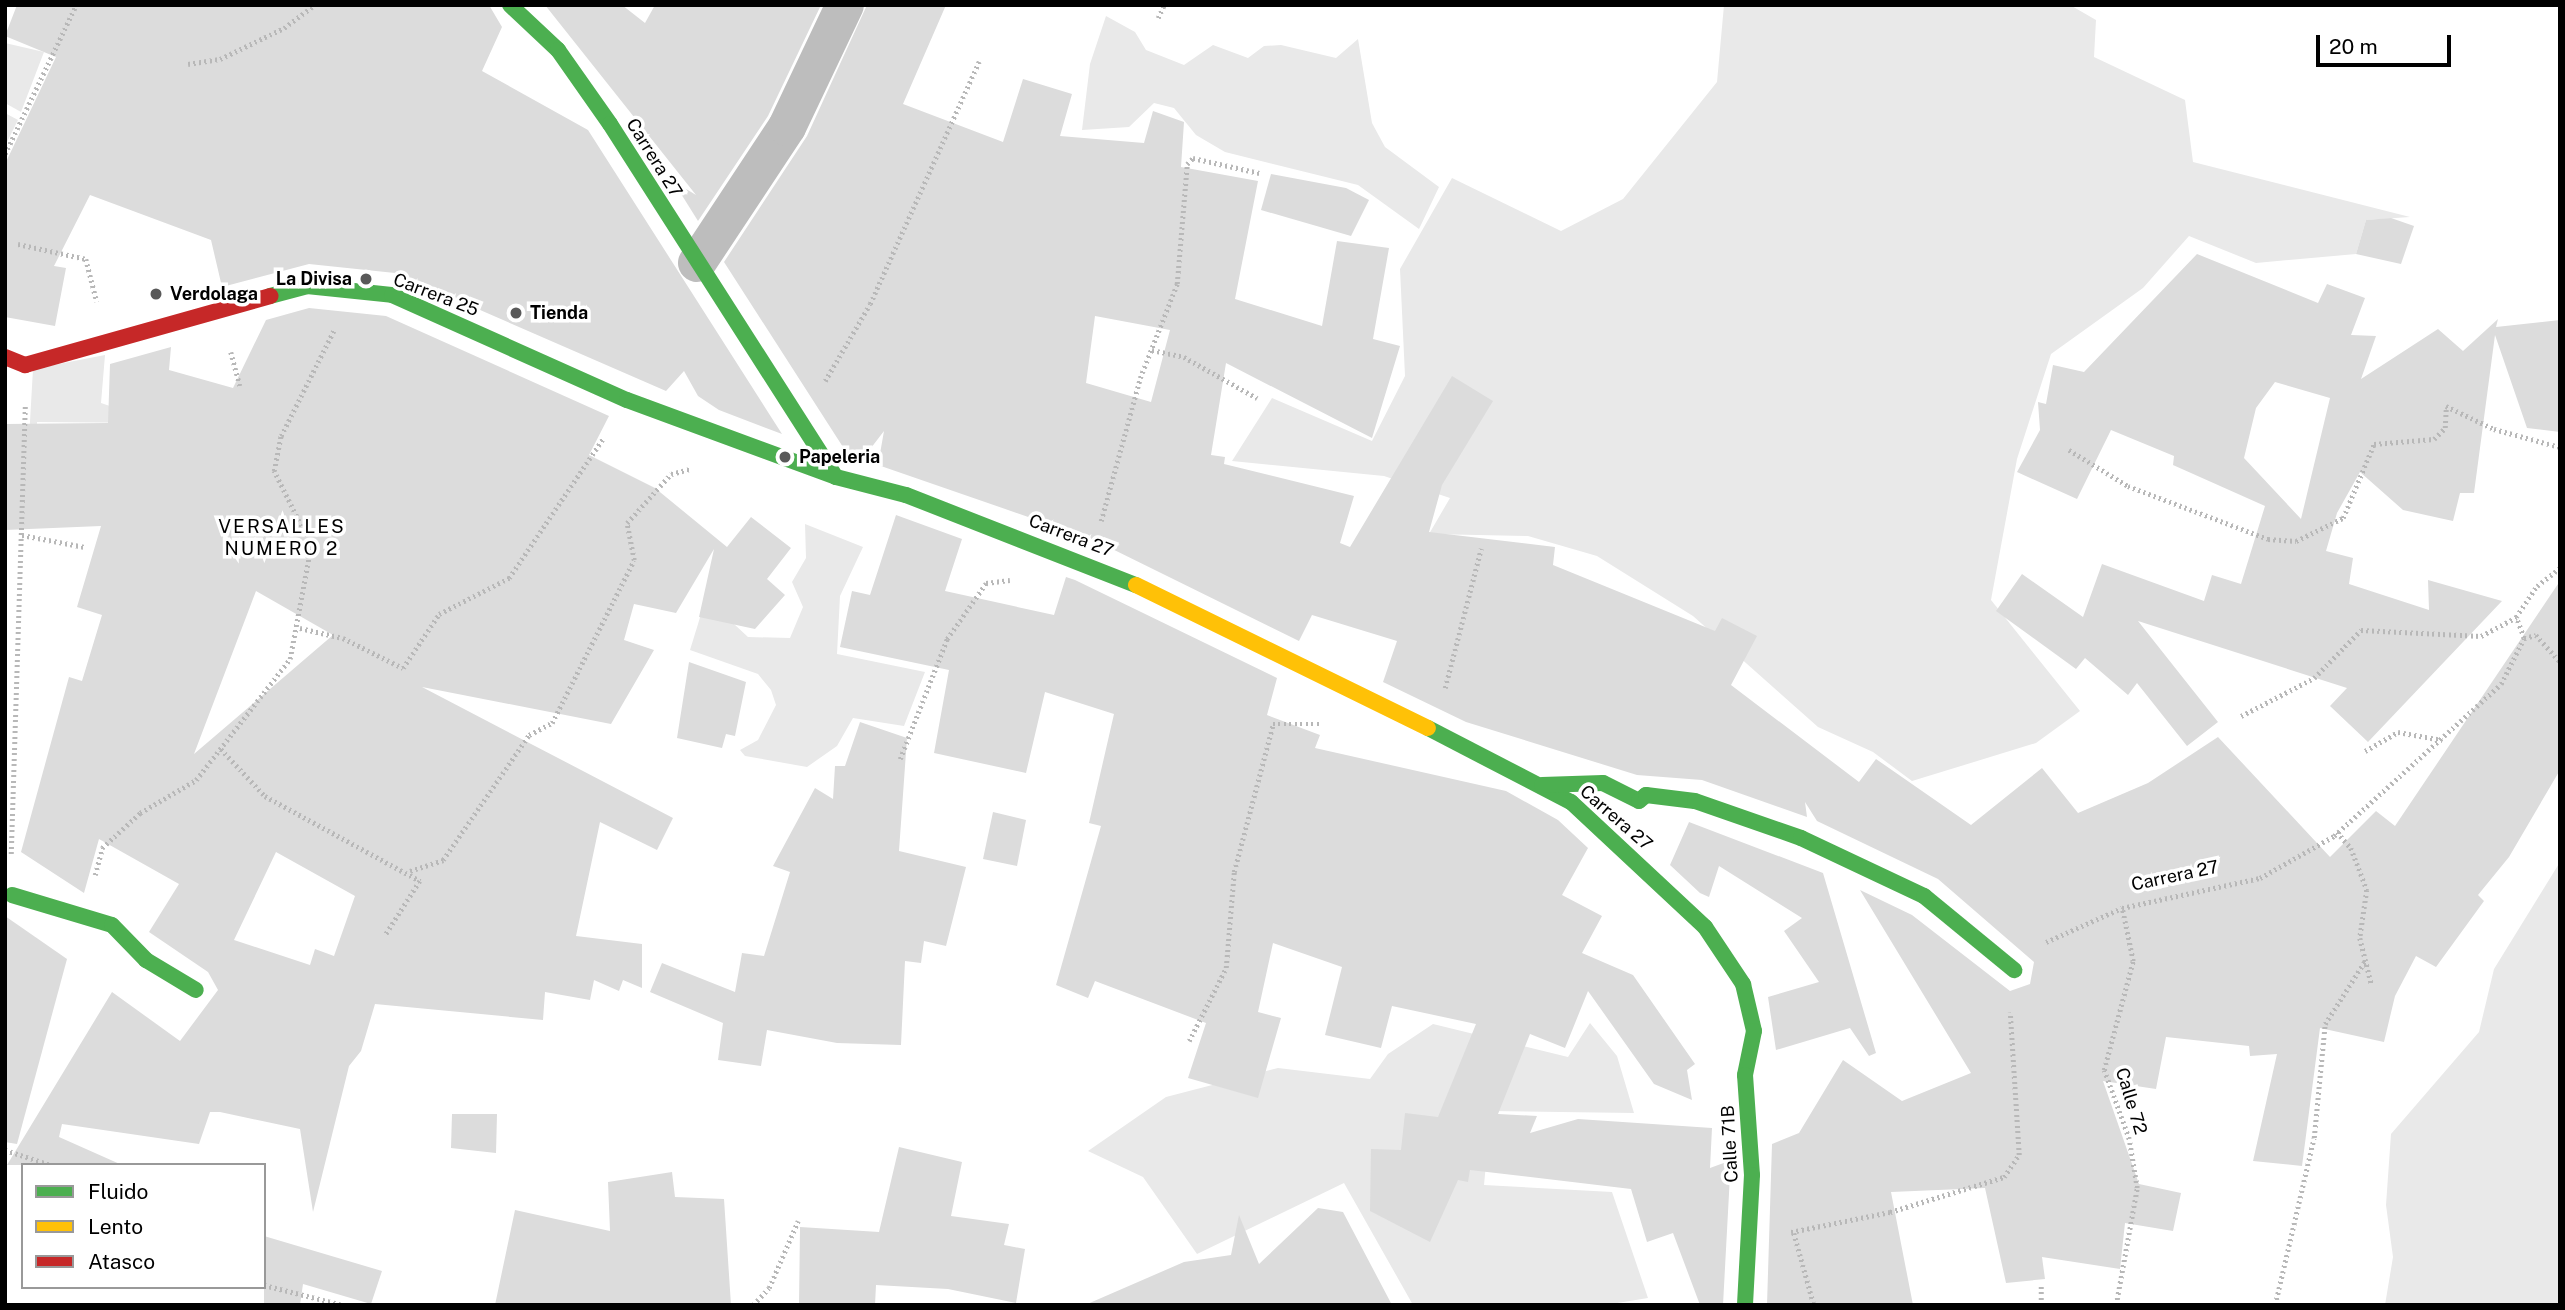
<!DOCTYPE html>
<html>
<head>
<meta charset="utf-8">
<style>
	body { margin:0 }
	#map { position:relative; width:2565px; height:1310px; overflow:hidden; background:#fff; font-family:"Public Sans",sans-serif }
	div>[style] { position:absolute }
	.green>* { inset:0; background:#e9e9e9 }
	.building>* { inset:0; background:#dcdcdc }
	.path>* { height:4.5px; margin-top:-2.25px; transform-origin:0; background:repeating-linear-gradient(90deg,#b8b8b8 0 2px,transparent 0 5.5px) }
	.street>* { height:38px; margin:-19px; padding:0 19px; transform-origin:19px; border-radius:19px; background:#bdbdbd }
	.fast>* { height:16px; margin:-8px; padding:0 8px; transform-origin:8px; border-radius:8px; background:#4caf50 }
	.slow>* { height:16px; margin:-8px; padding:0 8px; transform-origin:8px; border-radius:8px; background:#ffc107 }
	.jam>* { height:16px; margin:-8px; padding:0 8px; transform-origin:8px; border-radius:8px; background:#c62828 }
	.dots>* { width:19px; height:19px; translate:-50% -50%; box-sizing:border-box; border:4px solid #fff; border-radius:50% }
	span { translate:-50% -50%; white-space:nowrap; text-align:center; line-height:1.15; -webkit-text-stroke:7px #fff; paint-order:stroke }
	.street-label { font-size:18px; color:#000 }
	.poi-label { font-size:18px; color:#000; font-weight:700 }
	.right { translate:-100% -50%; text-align:right }
	.left { translate:0 -50%; text-align:left }
	.neighbourhood-label { font-size:19px; color:#000; letter-spacing:2px }
	.frame { position:absolute; inset:0; border:7px solid #000; pointer-events:none }
	.legend { position:absolute; left:21px; top:1163px; width:245px; height:126px; box-sizing:border-box; background:#fff; border:2px solid #999; margin:0; padding:9px 12px; list-style:none; font-size:21px; color:#000 }
	.legend li { display:flex; align-items:center; gap:14px; height:35px }
	.legend b { width:35px; border:2px solid #999 }
	.scale { position:absolute; left:2316px; top:35px; width:135px; height:32px; box-sizing:border-box; border:4px solid #000; border-top:0; padding-left:9px; font-size:21px; line-height:24px; white-space:nowrap; color:#000; -webkit-text-stroke:5px #fff; paint-order:stroke }
</style>
</head>
<body>
<div id="map">
	<div class="green">
		<div style="clip-path:polygon(1724px 5px,2070px 5px,2096px 20px,2094px 57px,2185px 100px,2193px 162px,2410px 217px,2366px 220px,2356px 254px,2256px 263px,2189px 236px,2143px 288px,2051px 354px,2017px 459px,1991px 600px,2080px 711px,2036px 743px,1912px 781px,1873px 752px,1818px 727px,1693px 616px,1597px 556px,1528px 536px,1429px 534px,1450px 498px,1384px 476px,1232px 461px,1272px 398px,1372px 441px,1405px 376px,1400px 269px,1452px 178px,1561px 231px,1623px 199px,1717px 82px)"></div>
		<div style="clip-path:polygon(1106px 16px,1135px 32px,1146px 50px,1184px 65px,1213px 45px,1248px 58px,1264px 46px,1281px 45px,1336px 58px,1358px 39px,1372px 123px,1385px 147px,1439px 187px,1419px 229px,1358px 185px,1225px 152px,1196px 135px,1174px 108px,1154px 103px,1129px 127px,1082px 130px,1090px 64px)"></div>
		<div style="clip-path:polygon(5px 43px,44px 52px,21px 112px,5px 103px)"></div>
		<div style="clip-path:polygon(5px 113px,18px 120px,5px 146px)"></div>
		<div style="clip-path:polygon(105px 355px,101px 403px,160px 423px,37px 422px,37px 435px,29px 439px,33px 369px)"></div>
		<div style="clip-path:polygon(805px 524px,863px 547px,840px 596px,837px 654px,925px 672px,904px 726px,853px 718px,837px 746px,807px 767px,745px 756px,740px 750px,758px 740px,776px 705px,771px 690px,758px 674px,690px 650px,706px 598px,748px 637px,790px 638px,803px 607px,792px 582px,806px 558px)"></div>
		<div style="clip-path:polygon(2560px 862px,2560px 1305px,2385px 1305px,2393px 1257px,2386px 1205px,2391px 1134px,2479px 1032px,2494px 969px)"></div>
		<div style="clip-path:polygon(1590px 1023px,1617px 1056px,1634px 1113px,1491px 1111px,1484px 1185px,1612px 1192px,1648px 1298px,1605px 1305px,1413px 1305px,1344px 1183px,1197px 1254px,1143px 1177px,1088px 1151px,1166px 1097px,1278px 1068px,1370px 1079px,1388px 1054px,1433px 1024px,1568px 1057px)"></div>
	</div>
	<div class="building">
		<div style="clip-path:polygon(17px 5px,489px 5px,502px 27px,482px 71px,588px 130px,782px 434px,719px 410px,698px 396px,684px 371px,666px 391px,395px 273px,309px 264px,222px 287px,211px 240px,90px 195px,54px 266px,66px 268px,55px 326px,5px 317px,5px 164px,56px 57px,5px 36px)"></div>
		<div style="clip-path:polygon(545px 5px,622px 5px,645px 23px,655px 5px,821px 5px,768px 116px,698px 221px,673px 181px,696px 195px)"></div>
		<div style="clip-path:polygon(evenodd,867px 5px,946px 5px,903px 104px,1003px 142px,1023px 79px,1072px 94px,1060px 136px,1144px 143px,1153px 111px,1184px 122px,1181px 167px,1258px 181px,1235px 299px,1322px 326px,1337px 241px,1389px 248px,1373px 339px,1400px 346px,1372px 438px,1226px 363px,1211px 455px,1225px 457px,1224px 464px,1354px 496px,1340px 543px,1350px 547px,1452px 376px,1493px 401px,1442px 485px,1429px 532px,1555px 547px,1553px 565px,1715px 631px,1722px 618px,1757px 636px,1731px 685px,1859px 782px,1876px 759px,1971px 825px,2042px 768px,2078px 813px,2148px 783px,2218px 737px,2330px 857px,2376px 811px,2395px 826px,2560px 581px,2560px 770px,2509px 857px,2478px 895px,2484px 901px,2436px 967px,2416px 956px,2395px 996px,2384px 1042px,2320px 1028px,2302px 1166px,2253px 1161px,2277px 1054px,2250px 1056px,2249px 1046px,2166px 1037px,2156px 1089px,2103px 1081px,2139px 1184px,2181px 1193px,2173px 1231px,2125px 1223px,2120px 1269px,2042px 1257px,2045px 1279px,2006px 1283px,1985px 1188px,1891px 1192px,1913px 1305px,1767px 1305px,1772px 1144px,1799px 1133px,1843px 1060px,1902px 1101px,1971px 1073px,1860px 890px,1912px 915px,2010px 991px,2030px 984px,2034px 962px,1938px 879px,1817px 821px,1805px 802px,1807px 817px,1702px 780px,1637px 775px,1466px 722px,1383px 682px,1397px 641px,1312px 615px,1299px 641px,1092px 539px,878px 465px,884px 431px,861px 461px,850px 458px,724px 262px,807px 136px,867px 5px,1095px 316px,1170px 330px,1151px 402px,1086px 383px,1095px 316px)"></div>
		<div style="clip-path:polygon(1271px 174px,1346px 188px,1369px 200px,1351px 236px,1261px 210px)"></div>
		<div style="clip-path:polygon(2391px 218px,2414px 226px,2401px 264px,2356px 254px,2366px 220px)"></div>
		<div style="clip-path:polygon(evenodd,2197px 254px,2318px 303px,2327px 284px,2365px 298px,2351px 335px,2376px 336px,2361px 379px,2438px 329px,2463px 351px,2498px 319px,2496px 327px,2560px 320px,2560px 432px,2527px 428px,2495px 335px,2474px 493px,2460px 493px,2453px 521px,2403px 510px,2360px 472px,2337px 513px,2326px 551px,2353px 558px,2349px 584px,2429px 610px,2428px 580px,2502px 601px,2368px 742px,2330px 706px,2347px 688px,2138px 621px,2218px 722px,2187px 746px,2137px 683px,2128px 695px,2085px 658px,2076px 669px,1996px 611px,2022px 574px,2083px 617px,2102px 564px,2204px 601px,2212px 575px,2241px 584px,2265px 506px,2173px 465px,2174px 456px,2111px 430px,2077px 499px,2017px 472px,2040px 430px,2038px 402px,2046px 404px,2053px 365px,2084px 372px,2197px 254px,2275px 382px,2330px 398px,2301px 519px,2244px 458px,2256px 408px,2275px 382px)"></div>
		<div style="clip-path:polygon(evenodd,309px 308px,386px 316px,609px 416px,589px 455px,655px 488px,727px 547px,751px 517px,791px 548px,767px 579px,785px 595px,755px 629px,699px 617px,714px 549px,676px 613px,634px 604px,624px 640px,654px 650px,611px 724px,422px 687px,673px 818px,657px 850px,600px 822px,576px 936px,642px 944px,642px 988px,623px 980px,619px 991px,594px 980px,590px 1000px,545px 992px,543px 1020px,375px 1004px,361px 1051px,349px 1066px,313px 1212px,300px 1129px,220px 1112px,210px 1112px,199px 1144px,62px 1124px,59px 1137px,122px 1165px,7px 1165px,112px 992px,180px 1041px,218px 990px,208px 972px,149px 932px,179px 884px,99px 839px,84px 893px,21px 852px,69px 677px,82px 681px,102px 615px,77px 607px,101px 526px,5px 530px,5px 424px,108px 423px,110px 364px,171px 347px,169px 370px,233px 388px,266px 320px,309px 308px,256px 591px,333px 635px,194px 754px,256px 591px,309px 308px,276px 852px,355px 896px,334px 956px,315px 949px,310px 965px,234px 940px,276px 852px)"></div>
		<div style="clip-path:polygon(896px 515px,962px 539px,945px 591px,1054px 615px,1066px 577px,1075px 580px,1277px 678px,1267px 715px,1320px 735px,1315px 748px,1506px 791px,1558px 820px,1588px 848px,1562px 895px,1602px 916px,1582px 953px,1633px 975px,1695px 1064px,1687px 1070px,1692px 1100px,1654px 1084px,1588px 991px,1565px 1048px,1530px 1034px,1498px 1114px,1537px 1116px,1530px 1133px,1578px 1119px,1712px 1128px,1710px 1168px,1729px 1161px,1730px 1175px,1723px 1305px,1700px 1305px,1673px 1233px,1647px 1242px,1631px 1189px,1470px 1170px,1468px 1182px,1458px 1180px,1430px 1242px,1370px 1211px,1371px 1149px,1401px 1150px,1405px 1113px,1438px 1117px,1476px 1024px,1392px 1006px,1381px 1048px,1325px 1035px,1342px 967px,1273px 943px,1258px 1012px,1281px 1018px,1258px 1098px,1188px 1078px,1206px 1023px,1095px 981px,1088px 998px,1056px 985px,1101px 826px,1089px 823px,1114px 714px,1045px 692px,1026px 773px,934px 753px,949px 670px,840px 647px,852px 591px,870px 595px)"></div>
		<div style="clip-path:polygon(689px 662px,746px 682px,735px 736px,726px 734px,722px 748px,677px 738px)"></div>
		<div style="clip-path:polygon(860px 722px,907px 738px,899px 851px,966px 867px,946px 946px,924px 941px,921px 963px,905px 961px,901px 1045px,837px 1043px,767px 1030px,761px 1066px,718px 1060px,723px 1023px,650px 992px,662px 963px,735px 992px,742px 953px,764px 956px,790px 872px,773px 866px,815px 788px,833px 799px,835px 766px,845px 766px)"></div>
		<div style="clip-path:polygon(993px 812px,1026px 820px,1017px 866px,983px 859px)"></div>
		<div style="clip-path:polygon(1689px 822px,1823px 873px,1876px 1053px,1869px 1056px,1850px 1028px,1776px 1050px,1768px 997px,1819px 982px,1784px 931px,1802px 918px,1719px 866px,1709px 897px,1700px 893px,1670px 865px)"></div>
		<div style="clip-path:polygon(5px 916px,67px 959px,17px 1144px,5px 1142px)"></div>
		<div style="clip-path:polygon(452px 1114px,497px 1114px,496px 1153px,451px 1148px)"></div>
		<div style="clip-path:polygon(899px 1147px,962px 1162px,951px 1216px,1009px 1224px,1004px 1245px,1025px 1249px,1016px 1303px,948px 1289px,876px 1285px,875px 1305px,799px 1305px,800px 1227px,879px 1232px)"></div>
		<div style="clip-path:polygon(672px 1172px,675px 1197px,724px 1199px,731px 1305px,495px 1305px,515px 1210px,610px 1231px,608px 1182px)"></div>
		<div style="clip-path:polygon(1318px 1208px,1343px 1212px,1392px 1305px,1085px 1305px,1184px 1262px,1231px 1255px,1239px 1215px,1259px 1264px)"></div>
		<div style="clip-path:polygon(264px 1236px,382px 1271px,371px 1304px,303px 1284px,300px 1305px,264px 1305px)"></div>
	</div>
	<div class="path">
		<div style="left:1158px;top:18px;width:14px;rotate:-65deg"></div>
		<div style="left:188px;top:64px;width:32px;rotate:-9deg"></div>
		<div style="left:220px;top:59px;width:71px;rotate:-25.8deg"></div>
		<div style="left:284px;top:28px;width:38px;rotate:-37deg"></div>
		<div style="left:5px;top:154px;width:165px;rotate:-64.5deg"></div>
		<div style="left:18px;top:244px;width:70px;rotate:12.4deg"></div>
		<div style="left:86px;top:259px;width:44px;rotate:75.7deg"></div>
		<div style="left:1152px;top:350px;width:33px;rotate:12deg"></div>
		<div style="left:1184px;top:357px;width:84px;rotate:29.3deg"></div>
		<div style="left:231px;top:352px;width:35px;rotate:75deg"></div>
		<div style="left:825px;top:381px;width:89px;rotate:-59.7deg"></div>
		<div style="left:870px;top:304px;width:266px;rotate:-65.8deg"></div>
		<div style="left:2069px;top:450px;width:69px;rotate:31.4deg"></div>
		<div style="left:2128px;top:486px;width:150px;rotate:20.7deg"></div>
		<div style="left:2268px;top:539px;width:28px;rotate:4deg"></div>
		<div style="left:2296px;top:541px;width:52px;rotate:-26.1deg"></div>
		<div style="left:2343px;top:518px;width:80px;rotate:-67.3deg"></div>
		<div style="left:2374px;top:444px;width:60px;rotate:-4.8deg"></div>
		<div style="left:2434px;top:439px;width:16px;rotate:-45deg"></div>
		<div style="left:2445px;top:428px;width:22px;rotate:-87deg"></div>
		<div style="left:2446px;top:406px;width:53px;rotate:25.6deg"></div>
		<div style="left:2494px;top:429px;width:68px;rotate:15.3deg"></div>
		<div style="left:1101px;top:521px;width:148px;rotate:-74.7deg"></div>
		<div style="left:1140px;top:378px;width:101px;rotate:-68.5deg"></div>
		<div style="left:1177px;top:284px;width:120px;rotate:-85.2deg"></div>
		<div style="left:1187px;top:164px;width:8px;rotate:-45deg"></div>
		<div style="left:1193px;top:158px;width:68px;rotate:12.8deg"></div>
		<div style="left:22px;top:535px;width:64px;rotate:10.8deg"></div>
		<div style="left:300px;top:628px;width:44px;rotate:13.1deg"></div>
		<div style="left:343px;top:638px;width:67px;rotate:26.6deg"></div>
		<div style="left:403px;top:668px;width:65px;rotate:-56.3deg"></div>
		<div style="left:439px;top:614px;width:79px;rotate:-27.2deg"></div>
		<div style="left:509px;top:578px;width:170px;rotate:-56deg"></div>
		<div style="left:2524px;top:638px;width:12px;rotate:-14deg"></div>
		<div style="left:2536px;top:635px;width:36px;rotate:48deg"></div>
		<div style="left:1445px;top:688px;width:144px;rotate:-75.5deg"></div>
		<div style="left:2241px;top:716px;width:82px;rotate:-27.5deg"></div>
		<div style="left:2314px;top:678px;width:67px;rotate:-45.6deg"></div>
		<div style="left:2361px;top:630px;width:120px;rotate:2.9deg"></div>
		<div style="left:2481px;top:636px;width:40px;rotate:-28deg"></div>
		<div style="left:2516px;top:617px;width:37px;rotate:-56deg"></div>
		<div style="left:2537px;top:586px;width:29px;rotate:-38deg"></div>
		<div style="left:221px;top:749px;width:64px;rotate:46.9deg"></div>
		<div style="left:265px;top:796px;width:177px;rotate:28.7deg"></div>
		<div style="left:420px;top:881px;width:65px;rotate:122.5deg"></div>
		<div style="left:2365px;top:751px;width:38px;rotate:-30deg"></div>
		<div style="left:2398px;top:732px;width:45px;rotate:10.3deg"></div>
		<div style="left:900px;top:759px;width:129px;rotate:-68.6deg"></div>
		<div style="left:947px;top:639px;width:68px;rotate:-55.1deg"></div>
		<div style="left:986px;top:583px;width:24px;rotate:-7deg"></div>
		<div style="left:2337px;top:832px;width:21px;rotate:49deg"></div>
		<div style="left:2351px;top:848px;width:45px;rotate:69.1deg"></div>
		<div style="left:2367px;top:890px;width:49px;rotate:98.3deg"></div>
		<div style="left:2360px;top:938px;width:49px;rotate:76deg"></div>
		<div style="left:11px;top:854px;width:449px;rotate:-88.2deg"></div>
		<div style="left:410px;top:871px;width:35px;rotate:-18deg"></div>
		<div style="left:443px;top:860px;width:152px;rotate:-55.5deg"></div>
		<div style="left:529px;top:735px;width:26px;rotate:-28deg"></div>
		<div style="left:552px;top:723px;width:182px;rotate:-63.3deg"></div>
		<div style="left:634px;top:560px;width:38px;rotate:-101deg"></div>
		<div style="left:627px;top:523px;width:66px;rotate:-48.1deg"></div>
		<div style="left:671px;top:474px;width:20px;rotate:-15deg"></div>
		<div style="left:95px;top:875px;width:28px;rotate:-75deg"></div>
		<div style="left:102px;top:848px;width:52px;rotate:-42.6deg"></div>
		<div style="left:140px;top:813px;width:65px;rotate:-30.5deg"></div>
		<div style="left:196px;top:780px;width:153px;rotate:-52.2deg"></div>
		<div style="left:290px;top:659px;width:115px;rotate:-79.5deg"></div>
		<div style="left:311px;top:546px;width:84px;rotate:-116.3deg"></div>
		<div style="left:274px;top:471px;width:36px;rotate:-79deg"></div>
		<div style="left:281px;top:436px;width:119px;rotate:-63.4deg"></div>
		<div style="left:2046px;top:942px;width:83px;rotate:-24.1deg"></div>
		<div style="left:2122px;top:908px;width:141px;rotate:-12.3deg"></div>
		<div style="left:2260px;top:878px;width:85px;rotate:-29.6deg"></div>
		<div style="left:2334px;top:836px;width:226px;rotate:-42.3deg"></div>
		<div style="left:2501px;top:684px;width:51px;rotate:-63.4deg"></div>
		<div style="left:2524px;top:638px;width:22px;rotate:-111deg"></div>
		<div style="left:1189px;top:1041px;width:82px;rotate:-63.1deg"></div>
		<div style="left:1226px;top:968px;width:96px;rotate:-85.2deg"></div>
		<div style="left:1234px;top:872px;width:153px;rotate:-75.2deg"></div>
		<div style="left:1273px;top:724px;width:48px"></div>
		<div style="left:5px;top:1150px;width:48px;rotate:18.1deg"></div>
		<div style="left:1791px;top:1232px;width:101px;rotate:-11.4deg"></div>
		<div style="left:1890px;top:1212px;width:119px;rotate:-17.1deg"></div>
		<div style="left:2004px;top:1177px;width:27px;rotate:-56deg"></div>
		<div style="left:2019px;top:1155px;width:143px;rotate:-93.6deg"></div>
		<div style="left:1794px;top:1233px;width:75px;rotate:74.5deg"></div>
		<div style="left:264px;top:1285px;width:81px;rotate:14.2deg"></div>
		<div style="left:753px;top:1305px;width:23px;rotate:-47deg"></div>
		<div style="left:769px;top:1288px;width:73px;rotate:-66.6deg"></div>
		<div style="left:2041px;top:1305px;width:22px;rotate:-90deg"></div>
		<div style="left:2116px;top:1305px;width:119px;rotate:-79.8deg"></div>
		<div style="left:2137px;top:1188px;width:50px;rotate:-99.3deg"></div>
		<div style="left:2129px;top:1139px;width:73px;rotate:-109.9deg"></div>
		<div style="left:2104px;top:1070px;width:113px;rotate:-75.1deg"></div>
		<div style="left:2133px;top:961px;width:54px;rotate:-101.7deg"></div>
		<div style="left:2275px;top:1305px;width:171px;rotate:-76.9deg"></div>
		<div style="left:2314px;top:1138px;width:115px;rotate:-84.5deg"></div>
		<div style="left:2325px;top:1024px;width:75px;rotate:-57.6deg"></div>
	</div>
	<div class="street">
		<div style="left:697px;top:263px;width:163px;rotate:-56.5deg"></div>
		<div style="left:787px;top:127px;width:135px;rotate:-64.6deg"></div>
	</div>
	<div class="fast">
		<div style="left:510px;top:5px;width:66px;rotate:43.2deg"></div>
		<div style="left:558px;top:50px;width:90px;rotate:54.9deg"></div>
		<div style="left:610px;top:124px;width:419px;rotate:57.4deg"></div>
		<div style="left:836px;top:477px;width:72px;rotate:14.4deg"></div>
		<div style="left:906px;top:495px;width:247px;rotate:21.4deg"></div>
		<div style="left:270px;top:296px;width:38px;rotate:-15deg"></div>
		<div style="left:307px;top:286px;width:85px;rotate:6deg"></div>
		<div style="left:392px;top:295px;width:257px;rotate:24.1deg"></div>
		<div style="left:627px;top:400px;width:223px;rotate:20.2deg"></div>
		<div style="left:1428px;top:728px;width:161px;rotate:27.4deg"></div>
		<div style="left:1571px;top:802px;width:183px;rotate:43deg"></div>
		<div style="left:1705px;top:927px;width:69px;rotate:56.3deg"></div>
		<div style="left:1743px;top:984px;width:48px;rotate:76.8deg"></div>
		<div style="left:1754px;top:1031px;width:45px;rotate:101.6deg"></div>
		<div style="left:1745px;top:1075px;width:100px;rotate:86deg"></div>
		<div style="left:1752px;top:1175px;width:130px;rotate:93.1deg"></div>
		<div style="left:1542px;top:785px;width:61px;rotate:-1.9deg"></div>
		<div style="left:1603px;top:783px;width:40px;rotate:26.6deg"></div>
		<div style="left:1639px;top:801px;width:9px;rotate:-41deg"></div>
		<div style="left:1646px;top:795px;width:49px;rotate:7deg"></div>
		<div style="left:1695px;top:801px;width:112px;rotate:19.2deg"></div>
		<div style="left:1801px;top:838px;width:136px;rotate:25.2deg"></div>
		<div style="left:1924px;top:896px;width:117px;rotate:39.4deg"></div>
		<div style="left:12px;top:895px;width:104px;rotate:16.7deg"></div>
		<div style="left:112px;top:925px;width:49px;rotate:45.8deg"></div>
		<div style="left:146px;top:960px;width:58px;rotate:31deg"></div>
	</div>
	<div class="slow">
		<div style="left:1136px;top:585px;width:325px;rotate:26.1deg"></div>
	</div>
	<div class="jam">
		<div style="left:5px;top:357px;width:22px;rotate:22deg"></div>
		<div style="left:25px;top:365px;width:255px;rotate:-15.7deg"></div>
	</div>
	<div class="dots">
		<div style="left:366px;top:279px;background:#595959"></div>
		<div style="left:156px;top:294px;background:#595959"></div>
		<div style="left:516px;top:313px;background:#595959"></div>
		<div style="left:785px;top:457px;background:#595959"></div>
	</div>
	<div class="street-label">
		<span style="left:654px;top:158px;rotate:58deg">Carrera 27</span>
		<span style="left:436px;top:295px;rotate:21deg">Carrera 25</span>
		<span style="left:1071px;top:536px;rotate:21deg">Carrera 27</span>
		<span style="left:1616px;top:818px;rotate:41deg">Carrera 27</span>
		<span style="left:2175px;top:876px;rotate:-12deg">Carrera 27</span>
		<span style="left:2131px;top:1101px;rotate:73deg">Calle 72</span>
		<span style="left:1730px;top:1144px;rotate:-93deg">Calle 71B</span>
	</div>
	<div class="poi-label">
		<span class="right" style="left:352px;top:279px">La Divisa</span>
		<span class="left" style="left:170px;top:294px">Verdolaga</span>
		<span class="left" style="left:530px;top:313px">Tienda</span>
		<span class="left" style="left:799px;top:457px">Papeleria</span>
	</div>
	<div class="neighbourhood-label">
		<span style="left:282px;top:538px">VERSALLES<br>NUMERO 2</span>
	</div>
	<div class="frame"></div>
	<ul class="legend">
	<li><b style="height:9px;background:#4caf50"></b>Fluido</li>
	<li><b style="height:9px;background:#ffc107"></b>Lento</li>
	<li><b style="height:9px;background:#c62828"></b>Atasco</li>
	</ul>
	<div class="scale">20 m</div>
</div>
</body>
</html>
